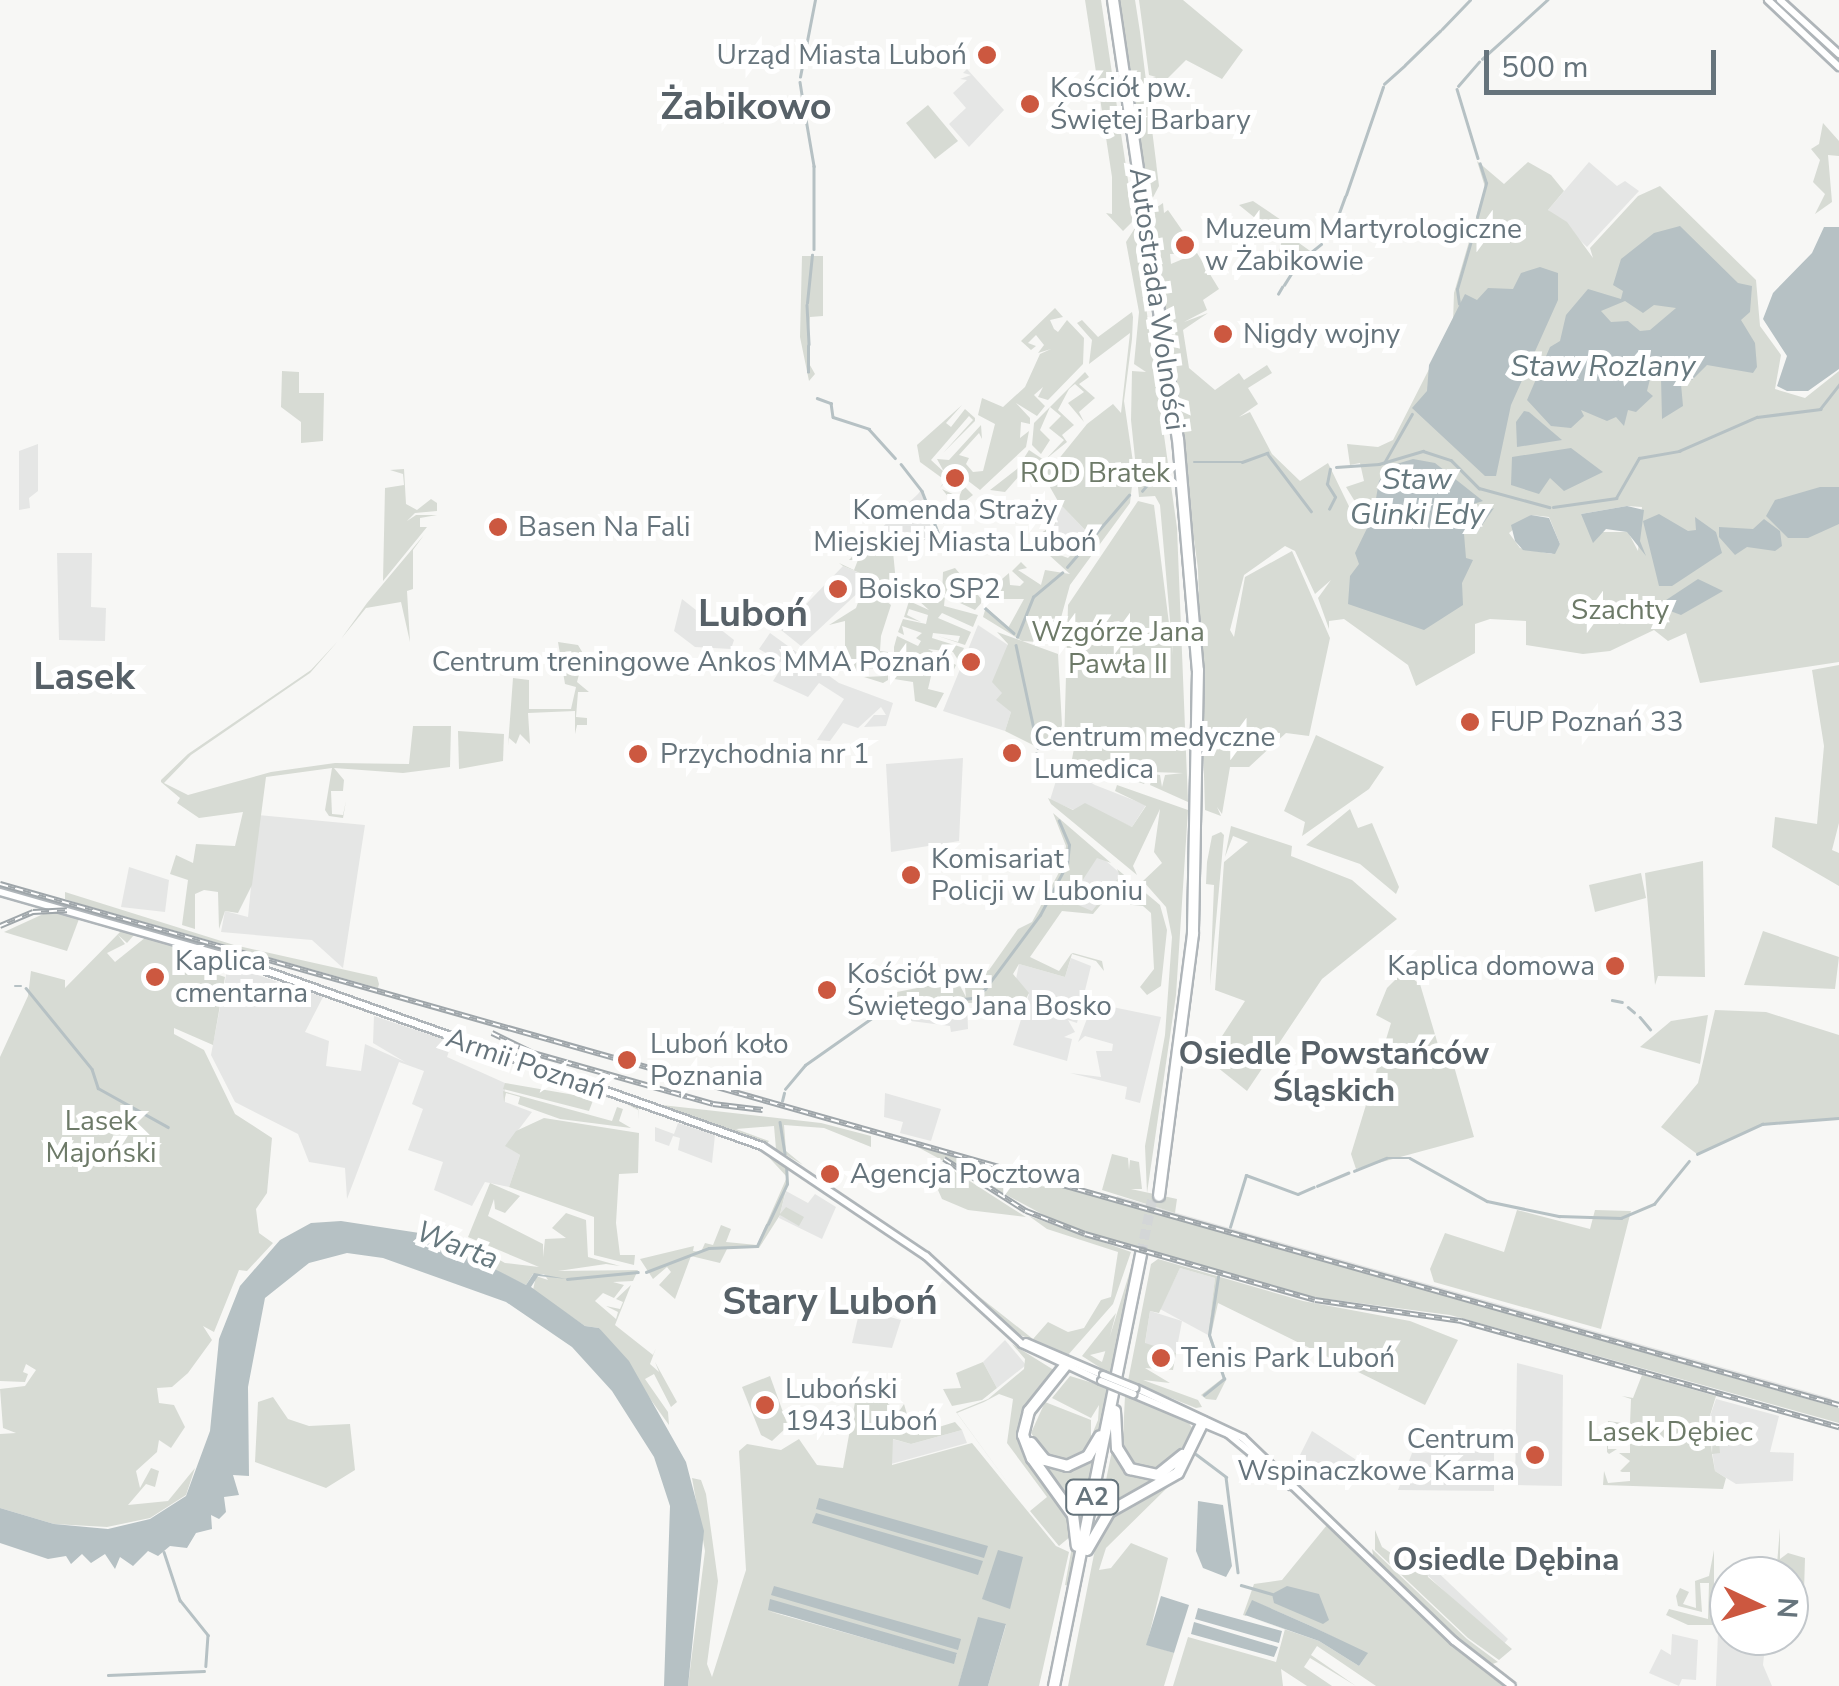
<!DOCTYPE html>
<html>
<head>
<meta charset="utf-8">
<style>
	body { margin:0 }
	#map { position:relative; width:1839px; height:1686px; overflow:hidden; background:#f7f7f5; font-family:"Nunito Sans",sans-serif }
	div>[style] { position:absolute }
	.built>* { inset:0; background:#e5e6e5 }
	.green>* { inset:0; background:#d7dbd4 }
	.water>* { inset:0; background:#b6c1c4 }
	.stream>* { height:2.5px; margin:-1.25px; padding:0 1.25px; transform-origin:1.25px; border-radius:1.25px; background:#b6c1c4 }
	.motorway-tunnel>* { height:10px; margin-top:-5px; transform-origin:0; background:repeating-linear-gradient(90deg,#d3d6d7 0 10px,transparent 0 15px) }
	.roads { filter:drop-shadow(2px 0 #afb5b9) drop-shadow(-2px 0 #afb5b9) drop-shadow(0 2px #afb5b9) drop-shadow(0 -2px #afb5b9) }
	.secondary>* { height:6px; margin:-3px; padding:0 3px; transform-origin:3px; border-radius:3px; background:#fff }
	.motorway>* { height:10px; margin:-5px; padding:0 5px; transform-origin:5px; border-radius:5px; background:#fff }
	.rail>* { height:6px; margin-top:-3px; transform-origin:0; background:repeating-linear-gradient(90deg,#fff 0 8px,#9fa6aa 0 16px); box-sizing:border-box; border-block:2px solid #9fa6aa }
	.bridges { filter:drop-shadow(2px 0 #afb5b9) drop-shadow(-2px 0 #afb5b9) drop-shadow(0 2px #afb5b9) drop-shadow(0 -2px #afb5b9) }
	.secondary-bridge>* { height:6px; margin:-3px; padding:0 3px; transform-origin:3px; border-radius:3px; background:#fff }
	.dots>* { width:28px; height:28px; translate:-50% -50%; box-sizing:border-box; border:5px solid #fff; border-radius:50% }
	span { translate:-50% -50%; white-space:nowrap; text-align:center; line-height:1.15; -webkit-text-stroke:10px #fff; paint-order:stroke }
	.shield-label span { padding:2px 8px; background:#fff; border:2px solid; border-radius:8px; -webkit-text-stroke-width:0 }
	.shield-label { font-size:25px; color:#66747c; font-weight:700 }
	.poi-label { font-size:28px; color:#66747c }
	.right { translate:-100% -50%; text-align:right }
	.left { translate:0 -50%; text-align:left }
	.street-label { font-size:28px; color:#66747c }
	.park-label { font-size:28px; color:#6d7a68 }
	.water-label { font-size:30px; color:#66787e; font-style:italic }
	.quarter-label { font-size:32px; color:#576168; font-weight:700 }
	.district-label { font-size:38px; color:#576168; font-weight:700 }
	.north { position:absolute; left:1709px; top:1556px; width:100px; height:100px; box-sizing:border-box; background:#fff; border:2px solid #c2c7cb; border-radius:50%; rotate:94deg; font-size:28px; font-weight:700; line-height:40px; text-align:center; color:#66747c }
	.north::after { content:''; display:block; margin:auto; width:35px; height:45px; background:#cc5840; clip-path:polygon(50% 0,100% 100%,50% 72%,0 100%) }
	.scale { position:absolute; left:1484px; top:50px; width:232px; height:45px; box-sizing:border-box; border:5px solid #66747c; border-top:0; padding-left:12px; font-size:30px; line-height:35px; white-space:nowrap; color:#66747c; -webkit-text-stroke:8px #fff; paint-order:stroke }
</style>
</head>
<body>
<div id="map">
	<div class="built">
		<div style="clip-path:polygon(967px 69px,1004px 110px,969px 147px,949px 124px,966px 108px,953px 93px,967px 80px,960px 79px,971px 75px,963px 73px)"></div>
		<div style="clip-path:polygon(1589px 162px,1617px 186px,1625px 181px,1639px 191px,1587px 247px,1548px 210px)"></div>
		<div style="clip-path:polygon(38px 444px,38px 491px,29px 498px,30px 508px,19px 510px,19px 451px)"></div>
		<div style="clip-path:polygon(921px 490px,934px 539px,861px 547px,918px 494px)"></div>
		<div style="clip-path:polygon(1060px 504px,1090px 535px,1071px 554px,1049px 530px,1055px 523px,1048px 514px)"></div>
		<div style="clip-path:polygon(57px 553px,92px 553px,91px 607px,106px 608px,105px 641px,59px 640px)"></div>
		<div style="clip-path:polygon(843px 566px,864px 575px,863px 588px,801px 646px,781px 630px)"></div>
		<div style="clip-path:polygon(682px 599px,734px 640px,731px 649px,695px 647px,674px 631px)"></div>
		<div style="clip-path:polygon(978px 625px,1008px 645px,1004px 693px,1011px 712px,1005px 731px,943px 711px)"></div>
		<div style="clip-path:polygon(770px 633px,839px 683px,893px 703px,886px 726px,864px 727px,874px 715px,886px 715px,881px 707px,858px 728px,843px 723px,830px 741px,817px 740px,844px 699px,819px 683px,808px 697px,773px 681px,784px 664px,759px 649px)"></div>
		<div style="clip-path:polygon(963px 758px,959px 841px,891px 852px,886px 764px)"></div>
		<div style="clip-path:polygon(1067px 769px,1095px 785px,1146px 805px,1132px 827px,1084px 806px,1074px 810px,1050px 800px,1059px 771px)"></div>
		<div style="clip-path:polygon(258px 815px,365px 825px,343px 968px,312px 940px,221px 932px,225px 911px,248px 917px)"></div>
		<div style="clip-path:polygon(1097px 853px,1122px 875px,1092px 913px,1059px 907px)"></div>
		<div style="clip-path:polygon(129px 867px,169px 880px,165px 912px,121px 907px)"></div>
		<div style="clip-path:polygon(1071px 958px,1091px 966px,1077px 1023px,1068px 1020px,1075px 1032px,1064px 1037px,1072px 1039px,1067px 1061px,1013px 1045px,1029px 994px,1015px 984px,1019px 964px,1065px 977px)"></div>
		<div style="clip-path:polygon(228px 965px,323px 997px,305px 1032px,329px 1041px,326px 1066px,361px 1071px,365px 1044px,405px 1062px,373px 1043px,374px 1016px,452px 1042px,447px 1057px,505px 1083px,505px 1102px,532px 1112px,506px 1146px,520px 1155px,509px 1187px,485px 1182px,472px 1206px,434px 1190px,443px 1162px,408px 1150px,423px 1109px,412px 1104px,424px 1071px,399px 1062px,347px 1199px,345px 1168px,309px 1162px,298px 1134px,235px 1102px,211px 1055px)"></div>
		<div style="clip-path:polygon(967px 1002px,968px 1029px,951px 1032px,950px 1026px,911px 1021px,912px 1005px)"></div>
		<div style="clip-path:polygon(1093px 1003px,1161px 1017px,1140px 1103px,1125px 1099px,1127px 1087px,1070px 1073px,1101px 1077px,1096px 1051px,1112px 1051px,1113px 1044px,1085px 1036px,1078px 1042px)"></div>
		<div style="clip-path:polygon(885px 1093px,941px 1109px,931px 1141px,900px 1133px,903px 1122px,884px 1117px)"></div>
		<div style="clip-path:polygon(678px 1123px,715px 1135px,712px 1163px,678px 1150px,680px 1138px,673px 1136px,669px 1146px,655px 1141px,655px 1127px,674px 1134px)"></div>
		<div style="clip-path:polygon(786px 1191px,808px 1203px,815px 1194px,836px 1207px,822px 1239px,779px 1218px)"></div>
		<div style="clip-path:polygon(1117px 1196px,1830px 1398px,1839px 1405px,1116px 1202px)"></div>
		<div style="clip-path:polygon(1180px 1268px,1215px 1278px,1208px 1335px,1160px 1309px)"></div>
		<div style="clip-path:polygon(860px 1309px,901px 1320px,892px 1348px,852px 1343px)"></div>
		<div style="clip-path:polygon(1150px 1311px,1182px 1321px,1176px 1353px,1145px 1344px)"></div>
		<div style="clip-path:polygon(1005px 1340px,1026px 1365px,997px 1388px,983px 1362px)"></div>
		<div style="clip-path:polygon(1517px 1363px,1563px 1375px,1562px 1486px,1515px 1485px)"></div>
		<div style="clip-path:polygon(1716px 1399px,1779px 1416px,1770px 1452px,1794px 1453px,1793px 1481px,1736px 1484px,1715px 1471px,1708px 1422px)"></div>
		<div style="clip-path:polygon(962px 1430px,967px 1443px,891px 1464px,892px 1439px,911px 1444px)"></div>
		<div style="clip-path:polygon(1312px 1431px,1358px 1461px,1350px 1475px,1373px 1483px,1327px 1481px,1296px 1463px)"></div>
		<div style="clip-path:polygon(1494px 1451px,1494px 1491px,1398px 1490px,1412px 1453px)"></div>
		<div style="clip-path:polygon(1427px 1562px,1508px 1639px,1502px 1646px,1424px 1572px)"></div>
		<div style="clip-path:polygon(1718px 1632px,1766px 1636px,1763px 1665px,1772px 1686px,1716px 1686px)"></div>
		<div style="clip-path:polygon(1672px 1634px,1698px 1640px,1696px 1680px,1682px 1679px,1679px 1686px,1649px 1673px,1661px 1649px,1671px 1655px)"></div>
	</div>
	<div class="green">
		<div style="clip-path:polygon(1085px 0,1101px 0,1134px 220px,1123px 231px,1106px 213px,1112px 214px,1112px 177px)"></div>
		<div style="clip-path:polygon(1119px 0,1135px 0,1140px 32px,1159px 186px,1149px 205px)"></div>
		<div style="clip-path:polygon(1139px 0,1183px 0,1243px 50px,1222px 79px,1186px 60px,1156px 90px,1153px 106px,1149px 79px,1156px 77px,1149px 75px)"></div>
		<div style="clip-path:polygon(928px 105px,958px 141px,935px 159px,906px 123px)"></div>
		<div style="clip-path:polygon(1823px 123px,1839px 141px,1839px 156px,1828px 155px,1832px 202px,1815px 214px,1825px 194px,1813px 182px,1820px 160px,1811px 149px,1819px 144px)"></div>
		<div style="clip-path:polygon(evenodd,1477px 161px,1504px 184px,1528px 162px,1551px 175px,1564px 191px,1548px 210px,1567px 222px,1593px 258px,1590px 248px,1638px 196px,1660px 186px,1756px 280px,1760px 326px,1781px 355px,1775px 389px,1805px 398px,1839px 371px,1839px 662px,1700px 683px,1686px 633px,1668px 641px,1654px 630px,1610px 651px,1583px 654px,1526px 645px,1526px 621px,1490px 619px,1475px 624px,1475px 653px,1416px 686px,1408px 665px,1344px 619px,1329px 621px,1329px 629px,1318px 598px,1331px 580px,1315px 594px,1295px 551px,1285px 546px,1244px 575px,1230px 630px,1234px 637px,1245px 577px,1292px 551px,1330px 638px,1309px 736px,1286px 733px,1249px 767px,1230px 767px,1222px 814px,1217px 807px,1221px 816px,1205px 810px,1198px 569px,1150px 212px,1163px 203px,1164px 213px,1168px 210px,1184px 233px,1175px 239px,1184px 254px,1170px 254px,1171px 264px,1197px 253px,1219px 289px,1203px 300px,1207px 310px,1184px 322px,1208px 313px,1183px 330px,1189px 368px,1215px 390px,1239px 373px,1244px 380px,1267px 365px,1272px 373px,1248px 388px,1258px 404px,1239px 417px,1250px 412px,1272px 454px,1300px 481px,1328px 463px,1360px 529px,1365px 518px,1346px 487px,1364px 481px,1360px 463px,1350px 465px,1347px 444px,1378px 447px,1393px 440px,1453px 322px,1454px 293px,1485px 187px,1477px 161px,1627px 506px,1642px 507px,1638px 551px,1628px 532px,1598px 532px,1581px 514px,1627px 506px,1477px 161px,1531px 515px,1549px 517px,1560px 544px,1552px 554px,1520px 548px,1509px 533px,1531px 515px)"></div>
		<div style="clip-path:polygon(1253px 201px,1296px 230px,1292px 238px,1313px 253px,1307px 262px,1298px 256px,1293px 263px,1279px 252px,1282px 240px,1239px 205px)"></div>
		<div style="clip-path:polygon(1135px 228px,1177px 528px,1188px 802px,1150px 785px,1153px 774px,1160px 775px,1162px 787px,1165px 775px,1183px 773px,1151px 772px,1144px 784px,1072px 759px,1076px 738px,1064px 746px,1068px 605px,1138px 501px,1154px 505px,1173px 655px,1160px 505px,1155px 496px,1139px 497px,1131px 420px,1132px 371px,1146px 372px,1134px 364px,1139px 312px,1126px 242px)"></div>
		<div style="clip-path:polygon(802px 256px,823px 256px,823px 316px,810px 317px,807px 360px,815px 374px,809px 381px,800px 337px)"></div>
		<div style="clip-path:polygon(1055px 308px,1063px 317px,1050px 320px,1054px 329px,1058px 332px,1067px 320px,1084px 338px,1083px 364px,1048px 400px,1038px 397px,1043px 387px,1034px 395px,1045px 406px,1037px 416px,1016px 403px,1030px 418px,1030px 424px,1021px 422px,1020px 438px,1029px 431px,1026px 447px,980px 490px,967px 480px,963px 485px,973px 495px,964px 502px,950px 499px,942px 489px,959px 497px,962px 490px,954px 483px,960px 477px,951px 475px,940px 488px,949px 474px,942px 478px,920px 462px,917px 445px,962px 405px,946px 423px,951px 427px,965px 409px,975px 418px,975px 421px,943px 453px,973px 420px,969px 416px,931px 460px,944px 472px,937px 459px,949px 460px,981px 425px,982px 439px,979px 433px,959px 455px,969px 458px,966px 464px,973px 472px,983px 471px,995px 424px,978px 415px,982px 398px,1003px 407px,1025px 387px,1040px 354px,1051px 349px,1038px 353px,1044px 345px,1036px 335px,1028px 343px,1036px 346px,1031px 350px,1021px 341px)"></div>
		<div style="clip-path:polygon(1132px 312px,1133px 317px,1132px 339px,1124px 401px,1134px 469px,1130px 503px,1070px 585px,1054px 643px,1022px 641px,983px 617px,986px 607px,1008px 628px,1024px 599px,990px 599px,995px 585px,1009px 573px,1010px 585px,1020px 586px,1024px 582px,1012px 571px,1021px 562px,1027px 568px,1018px 570px,1041px 585px,1045px 570px,1070px 574px,1039px 546px,1048px 537px,1057px 554px,1068px 558px,1090px 535px,1060px 504px,1048px 514px,1056px 523px,1044px 535px,1041px 533px,1055px 524px,1048px 513px,1059px 503px,1034px 459px,1005px 492px,990px 490px,1017px 469px,1029px 450px,1053px 466px,1087px 424px,1113px 404px,1121px 413px,1130px 333px,1089px 364px,1092px 340px,1077px 323px,1082px 320px,1098px 337px)"></div>
		<div style="clip-path:polygon(282px 371px,299px 372px,299px 393px,324px 393px,323px 441px,301px 443px,301px 422px,281px 407px)"></div>
		<div style="clip-path:polygon(1085px 372px,1089px 377px,1079px 384px,1095px 398px,1079px 412px,1084px 422px,1068px 403px,1084px 392px,1075px 384px,1069px 389px,1058px 410px,1074px 425px,1062px 435px,1067px 442px,1046px 459px,1064px 440px,1049px 428px,1061px 416px,1050px 407px,1040px 430px,1050px 440px,1041px 454px,1032px 445px,1034px 423px)"></div>
		<div style="clip-path:polygon(404px 469px,406px 504px,417px 510px,431px 499px,437px 503px,437px 511px,415px 513px,407px 521px,416px 515px,437px 515px,420px 518px,420px 527px,427px 527px,383px 581px,385px 488px,404px 485px,403px 474px,390px 470px)"></div>
		<div style="clip-path:polygon(424px 535px,413px 550px,413px 589px,407px 591px,410px 642px,401px 602px,366px 608px,341px 639px,367px 603px)"></div>
		<div style="clip-path:polygon(892px 541px,897px 593px,906px 594px,898px 603px,885px 600px,891px 605px,881px 636px,880px 651px,888px 652px,888px 680px,883px 683px,864px 677px,885px 676px,885px 669px,863px 668px,860px 676px,836px 664px,837px 652px,845px 650px,845px 621px,829px 625px,856px 608px,867px 578px,865px 575px,843px 566px,839px 563px,854px 570px,858px 560px,849px 560px,861px 547px,890px 548px)"></div>
		<div style="clip-path:polygon(955px 568px,983px 601px,975px 610px,945px 596px,944px 606px,978px 615px,973px 627px,942px 613px,938px 618px,971px 632px,965px 645px,938px 636px,958px 642px,960px 636px,933px 633px,932px 638px,964px 648px,958px 660px,953px 652px,928px 649px,956px 665px,951px 676px,950px 668px,927px 662px,922px 667px,932px 672px,928px 689px,944px 693px,936px 708px,915px 701px,913px 682px,894px 679px,894px 656px,916px 661px,894px 654px,894px 647px,897px 636px,918px 646px,921px 641px,916px 638px,922px 633px,902px 626px,904px 635px,898px 632px,903px 619px,926px 624px,928px 615px,909px 609px,907px 615px,921px 622px,904px 617px,909px 601px,929px 610px,919px 601px,934px 602px,916px 591px,918px 599px,910px 597px,915px 583px,942px 594px,943px 572px)"></div>
		<div style="clip-path:polygon(997px 632px,1058px 654px,1062px 725px,1055px 747px,1041px 749px,1005px 731px,1011px 712px,996px 700px,1002px 693px,992px 682px,1008px 644px)"></div>
		<div style="clip-path:polygon(338px 641px,310px 673px,191px 755px,164px 783px,188px 795px,271px 772px,335px 763px,409px 764px,413px 726px,451px 726px,450px 767px,403px 773px,334px 768px,344px 780px,343px 791px,331px 791px,332px 814px,343px 815px,346px 801px,343px 818px,329px 816px,325px 810px,332px 768px,266px 777px,252px 885px,238px 913px,225px 911px,219px 929px,218px 892px,204px 890px,195px 894px,195px 929px,182px 925px,188px 880px,170px 874px,176px 855px,193px 863px,196px 844px,235px 846px,243px 812px,199px 818px,177px 803px,180px 798px,161px 782px,161px 780px,188px 754px,311px 670px)"></div>
		<div style="clip-path:polygon(558px 642px,578px 645px,584px 655px,577px 682px,589px 692px,578px 692px,576px 717px,587px 718px,587px 725px,577px 725px,575px 734px,575px 711px,528px 713px,530px 744px,520px 734px,516px 744px,509px 738px,508px 746px,513px 678px,529px 680px,529px 709px,571px 709px,576px 687px,565px 684px)"></div>
		<div style="clip-path:polygon(1839px 665px,1839px 823px,1832px 850px,1839px 853px,1839px 886px,1772px 847px,1775px 817px,1817px 824px,1824px 746px,1812px 670px)"></div>
		<div style="clip-path:polygon(458px 731px,504px 734px,503px 761px,459px 769px)"></div>
		<div style="clip-path:polygon(1316px 735px,1384px 767px,1369px 789px,1302px 836px,1305px 822px,1284px 811px)"></div>
		<div style="clip-path:polygon(1117px 785px,1188px 810px,1176px 995px,1147px 1193px,1145px 1146px,1165px 1035px,1172px 937px,1166px 907px,1143px 881px,1162px 863px,1154px 852px,1160px 809px,1133px 866px,1137px 875px,1051px 804px,1048px 798px,1073px 810px,1085px 803px,1132px 827px,1146px 806px,1115px 791px)"></div>
		<div style="clip-path:polygon(1350px 809px,1358px 828px,1372px 823px,1399px 887px,1396px 894px,1360px 864px,1306px 845px)"></div>
		<div style="clip-path:polygon(1053px 813px,1111px 863px,1097px 858px,1069px 901px,1092px 911px,1120px 876px,1117px 869px,1160px 905px,1167px 930px,1161px 986px,1147px 995px,1140px 987px,1154px 969px,1151px 913px,1143px 906px,1112px 903px,1109px 895px,1093px 914px,1062px 911px,1030px 957px,1059px 971px,1071px 954px,1073px 953px,1102px 961px,1104px 971px,1096px 961px,1072px 954px,1065px 977px,1019px 964px,1013px 974px,1029px 993px,1025px 1001px,913px 1005px,911px 1018px,893px 1015px,897px 992px,957px 980px,966px 997px,964px 979px,989px 970px,1018px 929px,1032px 922px,1063px 865px,1066px 846px)"></div>
		<div style="clip-path:polygon(1231px 826px,1292px 846px,1291px 856px,1352px 880px,1397px 919px,1322px 979px,1247px 1091px,1207px 1059px,1245px 1001px,1215px 990px,1224px 862px,1248px 842px,1233px 836px,1225px 857px)"></div>
		<div style="clip-path:polygon(1221px 832px,1224px 835px,1210px 986px,1214px 885px,1206px 884px,1207px 862px,1212px 836px)"></div>
		<div style="clip-path:polygon(1703px 861px,1705px 977px,1658px 976px,1655px 985px,1645px 873px)"></div>
		<div style="clip-path:polygon(1641px 873px,1646px 898px,1595px 912px,1589px 885px)"></div>
		<div style="clip-path:polygon(65px 892px,234px 945px,377px 977px,379px 984px,378px 988px,80px 904px,65px 899px)"></div>
		<div style="clip-path:polygon(52px 910px,79px 919px,67px 951px,4px 932px)"></div>
		<div style="clip-path:polygon(122px 930px,134px 935px,127px 943px,118px 935px,125px 944px,107px 953px,115px 962px,146px 937px,189px 949px,198px 957px,195px 967px,225px 977px,213px 1045px,174px 1028px,174px 1034px,204px 1050px,235px 1114px,272px 1138px,267px 1193px,256px 1209px,259px 1233px,273px 1243px,247px 1271px,239px 1270px,214px 1332px,203px 1326px,212px 1340px,188px 1373px,172px 1387px,157px 1388px,159px 1403px,174px 1405px,185px 1427px,171px 1448px,159px 1440px,157px 1452px,136px 1471px,140px 1488px,151px 1468px,159px 1471px,155px 1487px,146px 1484px,128px 1505px,168px 1501px,195px 1468px,186px 1495px,150px 1518px,107px 1527px,54px 1524px,0 1508px,0 1434px,16px 1433px,3px 1428px,0 1389px,25px 1386px,36px 1370px,26px 1364px,23px 1372px,28px 1374px,25px 1382px,0 1381px,0 1057px,28px 996px,31px 971px,65px 980px,65px 988px)"></div>
		<div style="clip-path:polygon(1763px 931px,1839px 957px,1835px 989px,1744px 985px)"></div>
		<div style="clip-path:polygon(1403px 972px,1420px 984px,1439px 1048px,1448px 1045px,1474px 1137px,1356px 1169px,1351px 1154px,1391px 1023px,1376px 1015px,1387px 988px)"></div>
		<div style="clip-path:polygon(1715px 1010px,1766px 1012px,1839px 1035px,1839px 1119px,1762px 1124px,1697px 1154px,1661px 1127px,1698px 1083px)"></div>
		<div style="clip-path:polygon(1708px 1015px,1700px 1064px,1640px 1047px,1671px 1021px)"></div>
		<div style="clip-path:polygon(505px 1083px,586px 1097px,587px 1087px,638px 1105px,639px 1120px,638px 1110px,619px 1100px,595px 1095px,589px 1111px,503px 1089px)"></div>
		<div style="clip-path:polygon(503px 1091px,612px 1121px,617px 1107px,623px 1109px,619px 1121px,631px 1128px,560px 1119px,518px 1104px,520px 1097px,506px 1093px,504px 1102px)"></div>
		<div style="clip-path:polygon(653px 1104px,821px 1123px,871px 1136px,871px 1147px,824px 1128px,784px 1125px,786px 1151px,803px 1165px,776px 1149px,774px 1126px,736px 1129px,769px 1141px,766px 1145px)"></div>
		<div style="clip-path:polygon(544px 1118px,639px 1133px,638px 1173px,619px 1174px,616px 1223px,620px 1255px,635px 1255px,634px 1265px,594px 1255px,594px 1217px,509px 1187px,520px 1155px,505px 1146px,516px 1131px)"></div>
		<div style="clip-path:polygon(912px 1144px,1839px 1408px,1839px 1423px,1450px 1315px,1305px 1296px,1064px 1226px)"></div>
		<div style="clip-path:polygon(763px 1151px,787px 1162px,788px 1182px,780px 1214px,786px 1207px,804px 1217px,799px 1226px,780px 1215px,759px 1248px,728px 1247px,720px 1263px,691px 1256px,675px 1299px,659px 1285px,671px 1272px,667px 1267px,653px 1279px,640px 1259px,694px 1246px,693px 1251px,701px 1252px,705px 1243px,713px 1245px,721px 1225px,731px 1229px,726px 1242px,757px 1245px,787px 1177px)"></div>
		<div style="clip-path:polygon(1112px 1154px,1128px 1158px,1129px 1170px,1130px 1160px,1139px 1162px,1142px 1189px,1131px 1189px,1177px 1199px,1175px 1213px,1102px 1190px)"></div>
		<div style="clip-path:polygon(951px 1169px,1010px 1207px,1026px 1217px,968px 1210px,942px 1199px,938px 1190px)"></div>
		<div style="clip-path:polygon(490px 1183px,520px 1196px,505px 1213px,495px 1209px,494px 1199px,488px 1216px,543px 1244px,543px 1257px,545px 1239px,566px 1238px,552px 1228px,566px 1213px,586px 1220px,588px 1257px,620px 1266px,606px 1264px,558px 1271px,638px 1270px,633px 1281px,613px 1282px,624px 1285px,614px 1298px,603px 1293px,595px 1301px,616px 1319px,618px 1312px,606px 1306px,620px 1309px,623px 1302px,616px 1299px,631px 1285px,615px 1325px,653px 1355px,656px 1348px,650px 1364px,659px 1372px,655px 1362px,677px 1402px,671px 1407px,654px 1374px,645px 1379px,668px 1412px,669px 1425px,599px 1328px,585px 1326px,533px 1290px,536px 1276px,548px 1280px,544px 1274px,533px 1274px,526px 1285px,420px 1234px,422px 1224px,439px 1226px,505px 1263px,539px 1267px,468px 1237px)"></div>
		<div style="clip-path:polygon(1517px 1210px,1590px 1229px,1595px 1210px,1631px 1211px,1601px 1329px,1434px 1282px,1430px 1269px,1445px 1233px,1504px 1252px)"></div>
		<div style="clip-path:polygon(1029px 1216px,1131px 1252px,1113px 1304px,1068px 1355px,1018px 1334px,943px 1268px,1033px 1339px,1048px 1322px,1068px 1332px,1084px 1328px,1101px 1300px,1111px 1297px,1118px 1252px,1047px 1229px)"></div>
		<div style="clip-path:polygon(1134px 1258px,1130px 1281px,1110px 1374px,1082px 1356px,1116px 1313px,1106px 1351px,1090px 1355px,1102px 1362px)"></div>
		<div style="clip-path:polygon(1158px 1259px,1303px 1301px,1410px 1321px,1458px 1340px,1425px 1405px,1218px 1303px,1211px 1335px,1226px 1380px,1216px 1400px,1206px 1399px,1201px 1395px,1223px 1378px,1208px 1335px,1215px 1278px,1180px 1268px,1159px 1313px,1150px 1311px,1145px 1343px,1176px 1353px,1173px 1370px,1145px 1368px,1170px 1383px,1143px 1380px,1198px 1400px,1202px 1407px,1196px 1408px,1128px 1381px,1151px 1264px)"></div>
		<div style="clip-path:polygon(1012px 1344px,1057px 1372px,1021px 1433px,1070px 1512px,1077px 1545px,1069px 1586px,1065px 1585px,1073px 1541px,1070px 1524px,1071px 1536px,1059px 1546px,1030px 1511px,1047px 1497px,1007px 1443px,1013px 1399px,999px 1394px,984px 1402px,957px 1413px,1016px 1494px,956px 1412px,988px 1399px,1024px 1369px,1025px 1359px)"></div>
		<div style="clip-path:polygon(983px 1362px,997px 1388px,982px 1400px,952px 1406px,943px 1389px,961px 1388px,956px 1373px)"></div>
		<div style="clip-path:polygon(1642px 1375px,1716px 1396px,1708px 1422px,1712px 1453px,1713px 1441px,1719px 1441px,1720px 1453px,1712px 1454px,1715px 1471px,1726px 1478px,1723px 1489px,1603px 1485px,1604px 1471px,1608px 1483px,1630px 1481px,1630px 1472px,1622px 1472px,1620px 1471px,1630px 1461px,1619px 1453px,1630px 1453px,1630px 1441px,1608px 1441px,1608px 1449px,1617px 1449px,1609px 1454px,1607px 1452px,1607px 1429px,1608px 1421px,1630px 1424px,1631px 1399px,1622px 1396px,1633px 1398px)"></div>
		<div style="clip-path:polygon(770px 1376px,788px 1426px,772px 1441px,761px 1435px,742px 1387px)"></div>
		<div style="clip-path:polygon(1070px 1376px,1109px 1388px,1101px 1428px,1092px 1450px,1073px 1464px,1051px 1462px,1031px 1433px,1045px 1402px,1091px 1420px,1091px 1437px,1098px 1420px,1099px 1405px,1091px 1418px,1052px 1398px)"></div>
		<div style="clip-path:polygon(evenodd,859px 1380px,889px 1392px,888px 1404px,900px 1410px,904px 1404px,913px 1435px,955px 1422px,962px 1430px,911px 1444px,893px 1439px,892px 1465px,972px 1443px,1056px 1546px,1069px 1552px,1039px 1686px,988px 1686px,1006px 1625px,979px 1618px,958px 1686px,688px 1686px,705px 1551px,692px 1478px,701px 1480px,706px 1494px,718px 1581px,707px 1664px,712px 1677px,746px 1570px,739px 1451px,747px 1444px,781px 1450px,799px 1439px,817px 1465px,843px 1468px,859px 1380px,768px 1611px,957px 1654px,953px 1663px,768px 1611px)"></div>
		<div style="clip-path:polygon(1125px 1396px,1186px 1419px,1193px 1429px,1181px 1454px,1162px 1471px,1140px 1472px,1122px 1456px)"></div>
		<div style="clip-path:polygon(273px 1397px,288px 1419px,309px 1426px,350px 1424px,355px 1470px,326px 1488px,255px 1462px,258px 1402px)"></div>
		<div style="clip-path:polygon(1034px 1411px,1029px 1437px,1058px 1467px,1098px 1446px,1080px 1530px,1028px 1447px,1027px 1421px)"></div>
		<div style="clip-path:polygon(1114px 1441px,1142px 1476px,1178px 1471px,1097px 1524px)"></div>
		<div style="clip-path:polygon(1170px 1485px,1106px 1548px,1099px 1570px,1111px 1568px,1131px 1543px,1168px 1558px,1147px 1644px,1174px 1653px,1164px 1686px,1068px 1686px,1098px 1534px,1119px 1507px)"></div>
		<div style="clip-path:polygon(evenodd,1327px 1525px,1497px 1678px,1363px 1559px,1448px 1641px,1503px 1686px,1376px 1686px,1317px 1646px,1311px 1655px,1356px 1686px,1310px 1658px,1304px 1667px,1332px 1686px,1307px 1686px,1281px 1669px,1283px 1686px,1173px 1686px,1188px 1637px,1276px 1662px,1285px 1629px,1243px 1615px,1254px 1584px,1282px 1580px,1327px 1525px,1253px 1601px,1311px 1626px,1367px 1654px,1359px 1666px,1319px 1641px,1246px 1616px,1253px 1601px)"></div>
		<div style="clip-path:polygon(1780px 1528px,1780px 1559px,1788px 1553px,1805px 1558px,1803px 1626px,1789px 1626px,1789px 1576px,1776px 1576px)"></div>
		<div style="clip-path:polygon(1375px 1530px,1382px 1547px,1410px 1566px,1426px 1563px,1428px 1577px,1512px 1649px,1499px 1660px,1468px 1638px,1375px 1550px)"></div>
		<div style="clip-path:polygon(1372px 1549px,1467px 1639px,1498px 1662px,1490px 1665px,1468px 1651px,1374px 1560px)"></div>
		<div style="clip-path:polygon(1714px 1550px,1714px 1625px,1688px 1625px,1666px 1615px,1669px 1609px,1708px 1619px,1709px 1583px,1700px 1583px,1702px 1612px,1678px 1606px,1676px 1596px,1680px 1588px,1689px 1592px,1683px 1604px,1696px 1608px,1695px 1581px,1709px 1576px)"></div>
	</div>
	<div class="water">
		<div style="clip-path:polygon(evenodd,1680px 226px,1738px 283px,1752px 286px,1750px 312px,1741px 320px,1755px 343px,1757px 367px,1753px 373px,1707px 365px,1692px 380px,1680px 373px,1683px 406px,1662px 419px,1661px 378px,1653px 367px,1647px 391px,1653px 396px,1636px 412px,1628px 410px,1624px 426px,1616px 417px,1607px 421px,1581px 410px,1584px 416px,1571px 428px,1551px 426px,1527px 400px,1550px 347px,1560px 341px,1566px 315px,1588px 289px,1621px 299px,1623px 291px,1613px 285px,1621px 259px,1654px 233px,1680px 226px,1625px 301px,1643px 313px,1654px 305px,1676px 308px,1650px 330px,1640px 331px,1628px 321px,1611px 322px,1601px 311px,1625px 301px)"></div>
		<div style="clip-path:polygon(1824px 227px,1839px 227px,1839px 369px,1808px 391px,1787px 391px,1777px 386px,1787px 356px,1763px 319px,1773px 293px,1812px 253px)"></div>
		<div style="clip-path:polygon(1540px 267px,1558px 273px,1558px 300px,1511px 405px,1496px 476px,1485px 476px,1412px 408px,1427px 391px,1429px 365px,1465px 294px,1477px 300px,1488px 288px,1513px 289px,1521px 273px)"></div>
		<div style="clip-path:polygon(1524px 411px,1529px 412px,1562px 440px,1517px 447px,1516px 422px)"></div>
		<div style="clip-path:polygon(1571px 448px,1603px 472px,1564px 491px,1550px 478px,1539px 494px,1511px 485px,1512px 457px)"></div>
		<div style="clip-path:polygon(1413px 459px,1435px 463px,1483px 501px,1470px 505px,1463px 520px,1494px 508px,1476px 534px,1464px 534px,1466px 558px,1473px 560px,1462px 583px,1463px 605px,1424px 630px,1348px 604px,1350px 576px,1359px 564px,1355px 553px,1373px 516px,1379px 481px,1390px 466px)"></div>
		<div style="clip-path:polygon(1820px 487px,1839px 487px,1839px 524px,1808px 538px,1788px 538px,1766px 516px,1775px 500px)"></div>
		<div style="clip-path:polygon(1627px 506px,1644px 510px,1640px 541px,1646px 556px,1627px 532px,1606px 529px,1593px 543px,1581px 514px)"></div>
		<div style="clip-path:polygon(1659px 514px,1688px 531px,1696px 530px,1695px 517px,1716px 532px,1722px 553px,1672px 586px,1659px 586px,1643px 521px)"></div>
		<div style="clip-path:polygon(1531px 515px,1549px 518px,1560px 544px,1555px 554px,1523px 550px,1515px 541px,1511px 525px)"></div>
		<div style="clip-path:polygon(1764px 519px,1780px 531px,1782px 546px,1775px 551px,1747px 547px,1735px 555px,1719px 537px,1719px 527px,1753px 529px)"></div>
		<div style="clip-path:polygon(1698px 579px,1723px 591px,1681px 615px,1657px 606px)"></div>
		<div style="clip-path:polygon(341px 1221px,426px 1234px,526px 1285px,534px 1273px,567px 1279px,538px 1276px,531px 1287px,585px 1326px,599px 1328px,629px 1361px,686px 1462px,704px 1531px,688px 1686px,664px 1686px,670px 1506px,654px 1457px,612px 1391px,572px 1347px,506px 1302px,383px 1258px,347px 1253px,309px 1263px,265px 1298px,248px 1387px,249px 1476px,233px 1475px,239px 1495px,224px 1497px,226px 1512px,219px 1519px,211px 1515px,212px 1529px,196px 1533px,187px 1548px,170px 1546px,158px 1556px,148px 1551px,133px 1566px,120px 1557px,115px 1569px,105px 1554px,91px 1563px,82px 1554px,71px 1564px,66px 1556px,48px 1559px,0 1543px,0 1508px,54px 1524px,108px 1529px,150px 1519px,186px 1496px,210px 1431px,219px 1339px,240px 1286px,280px 1240px,311px 1223px)"></div>
		<div style="clip-path:polygon(819px 1498px,988px 1546px,984px 1558px,816px 1509px)"></div>
		<div style="clip-path:polygon(1198px 1501px,1223px 1505px,1232px 1566px,1226px 1577px,1203px 1568px,1196px 1551px)"></div>
		<div style="clip-path:polygon(816px 1513px,983px 1561px,978px 1575px,812px 1523px)"></div>
		<div style="clip-path:polygon(998px 1550px,1023px 1557px,1010px 1609px,982px 1599px)"></div>
		<div style="clip-path:polygon(774px 1586px,961px 1639px,958px 1650px,771px 1595px)"></div>
		<div style="clip-path:polygon(1287px 1586px,1319px 1594px,1329px 1620px,1323px 1624px,1274px 1603px,1272px 1594px)"></div>
		<div style="clip-path:polygon(1161px 1596px,1189px 1605px,1174px 1653px,1146px 1645px)"></div>
		<div style="clip-path:polygon(770px 1599px,957px 1653px,954px 1664px,768px 1610px)"></div>
		<div style="clip-path:polygon(1252px 1600px,1311px 1626px,1368px 1653px,1359px 1666px,1319px 1641px,1245px 1615px)"></div>
		<div style="clip-path:polygon(1198px 1608px,1282px 1631px,1279px 1643px,1195px 1619px)"></div>
		<div style="clip-path:polygon(978px 1617px,1006px 1624px,988px 1686px,958px 1686px)"></div>
		<div style="clip-path:polygon(1194px 1622px,1278px 1647px,1274px 1657px,1191px 1634px)"></div>
	</div>
	<div class="stream">
		<div style="left:1442px;top:29px;width:40px;rotate:-46deg"></div>
		<div style="left:1821px;top:45px;width:23px;rotate:40deg"></div>
		<div style="left:1482px;top:59px;width:88px;rotate:-42.2deg"></div>
		<div style="left:1405px;top:65px;width:49px;rotate:-44.2deg"></div>
		<div style="left:800px;top:77px;width:78px;rotate:-79deg"></div>
		<div style="left:800px;top:82px;width:32px;rotate:81deg"></div>
		<div style="left:1384px;top:84px;width:27px;rotate:-42deg"></div>
		<div style="left:1458px;top:86px;width:32px;rotate:-49deg"></div>
		<div style="left:1457px;top:89px;width:72px;rotate:73.1deg"></div>
		<div style="left:806px;top:119px;width:48px;rotate:80.3deg"></div>
		<div style="left:814px;top:166px;width:83px;rotate:90deg"></div>
		<div style="left:1346px;top:195px;width:114px;rotate:-71.1deg"></div>
		<div style="left:1477px;top:217px;width:35px;rotate:-75deg"></div>
		<div style="left:1486px;top:183px;width:20px;rotate:-108deg"></div>
		<div style="left:1335px;top:224px;width:29px;rotate:-70deg"></div>
		<div style="left:1332px;top:235px;width:7px;rotate:-74deg"></div>
		<div style="left:1310px;top:253px;width:14px;rotate:-39deg"></div>
		<div style="left:1293px;top:272px;width:14px;rotate:-51deg"></div>
		<div style="left:1284px;top:285px;width:13px;rotate:-58deg"></div>
		<div style="left:1278px;top:294px;width:8px;rotate:-60deg"></div>
		<div style="left:807px;top:303px;width:48px;rotate:-84.1deg"></div>
		<div style="left:1459px;top:304px;width:15px;rotate:-98deg"></div>
		<div style="left:1457px;top:289px;width:72px;rotate:-73.8deg"></div>
		<div style="left:807px;top:305px;width:39px;rotate:87deg"></div>
		<div style="left:808px;top:372px;width:26px;rotate:-90deg"></div>
		<div style="left:817px;top:398px;width:15px;rotate:20deg"></div>
		<div style="left:831px;top:403px;width:14px;rotate:82deg"></div>
		<div style="left:833px;top:417px;width:38px;rotate:18deg"></div>
		<div style="left:869px;top:429px;width:39px;rotate:48deg"></div>
		<div style="left:1194px;top:462px;width:48px"></div>
		<div style="left:1242px;top:462px;width:27px;rotate:-20deg"></div>
		<div style="left:1267px;top:453px;width:73px;rotate:52.8deg"></div>
		<div style="left:1384px;top:463px;width:56px;rotate:-60.3deg"></div>
		<div style="left:901px;top:464px;width:34px;rotate:52deg"></div>
		<div style="left:922px;top:491px;width:44px;rotate:68.7deg"></div>
		<div style="left:1336px;top:467px;width:43px;rotate:-4deg"></div>
		<div style="left:1379px;top:464px;width:46px;rotate:-16.5deg"></div>
		<div style="left:1423px;top:451px;width:29px;rotate:18deg"></div>
		<div style="left:1451px;top:460px;width:40px;rotate:45deg"></div>
		<div style="left:1479px;top:488px;width:73px;rotate:15.2deg"></div>
		<div style="left:1142px;top:491px;width:33px;rotate:-50deg"></div>
		<div style="left:1553px;top:507px;width:64px;rotate:-8.1deg"></div>
		<div style="left:1616px;top:498px;width:46px;rotate:-60.1deg"></div>
		<div style="left:1639px;top:458px;width:41px;rotate:-9.9deg"></div>
		<div style="left:1679px;top:451px;width:85px;rotate:-23.6deg"></div>
		<div style="left:1757px;top:417px;width:64px;rotate:-7.2deg"></div>
		<div style="left:1820px;top:409px;width:31px;rotate:-52deg"></div>
		<div style="left:1329px;top:509px;width:13px;rotate:-63deg"></div>
		<div style="left:1335px;top:497px;width:15px;rotate:-122deg"></div>
		<div style="left:1327px;top:484px;width:15px;rotate:-79deg"></div>
		<div style="left:1067px;top:567px;width:95px;rotate:-49.3deg"></div>
		<div style="left:985px;top:608px;width:38px;rotate:41deg"></div>
		<div style="left:1017px;top:637px;width:43px;rotate:-68.2deg"></div>
		<div style="left:1033px;top:597px;width:38px;rotate:-40deg"></div>
		<div style="left:1016px;top:645px;width:105px;rotate:77.9deg"></div>
		<div style="left:1036px;top:770px;width:16px;rotate:-90deg"></div>
		<div style="left:15px;top:986px;width:6px"></div>
		<div style="left:26px;top:988px;width:104px;rotate:50.8deg"></div>
		<div style="left:92px;top:1069px;width:20px;rotate:72deg"></div>
		<div style="left:98px;top:1088px;width:80px;rotate:29.1deg"></div>
		<div style="left:1612px;top:1000px;width:10px;rotate:11deg"></div>
		<div style="left:895px;top:1007px;width:79px;rotate:-6.6deg"></div>
		<div style="left:973px;top:998px;width:15px;rotate:-37deg"></div>
		<div style="left:985px;top:989px;width:92px;rotate:-53.4deg"></div>
		<div style="left:1040px;top:915px;width:58px;rotate:-62.1deg"></div>
		<div style="left:1067px;top:864px;width:19px;rotate:-84deg"></div>
		<div style="left:1069px;top:845px;width:26px;rotate:-113deg"></div>
		<div style="left:1628px;top:1007px;width:8px;rotate:40deg"></div>
		<div style="left:1640px;top:1017px;width:16px;rotate:50deg"></div>
		<div style="left:785px;top:1089px;width:31px;rotate:-50deg"></div>
		<div style="left:805px;top:1065px;width:99px;rotate:-35.1deg"></div>
		<div style="left:782px;top:1101px;width:8px;rotate:-76deg"></div>
		<div style="left:780px;top:1122px;width:32px;rotate:81deg"></div>
		<div style="left:1697px;top:1154px;width:72px;rotate:-24.8deg"></div>
		<div style="left:1762px;top:1124px;width:77px;rotate:-4.5deg"></div>
		<div style="left:1354px;top:1171px;width:35px;rotate:-22deg"></div>
		<div style="left:1387px;top:1158px;width:23px"></div>
		<div style="left:1410px;top:1158px;width:88px;rotate:29.2deg"></div>
		<div style="left:1487px;top:1201px;width:74px;rotate:11.8deg"></div>
		<div style="left:1559px;top:1216px;width:62px;rotate:1.8deg"></div>
		<div style="left:1621px;top:1218px;width:36px;rotate:-23deg"></div>
		<div style="left:1654px;top:1204px;width:55px;rotate:-50.9deg"></div>
		<div style="left:1317px;top:1186px;width:34px;rotate:-23deg"></div>
		<div style="left:768px;top:1224px;width:44px;rotate:-64.6deg"></div>
		<div style="left:787px;top:1184px;width:21px;rotate:-93deg"></div>
		<div style="left:1230px;top:1227px;width:54px;rotate:-72.9deg"></div>
		<div style="left:1246px;top:1175px;width:55px;rotate:20.1deg"></div>
		<div style="left:1298px;top:1194px;width:17px;rotate:-24deg"></div>
		<div style="left:646px;top:1272px;width:67px;rotate:-20.9deg"></div>
		<div style="left:709px;top:1248px;width:48px;rotate:-2.4deg"></div>
		<div style="left:757px;top:1246px;width:23px;rotate:-65deg"></div>
		<div style="left:567px;top:1279px;width:71px;rotate:-5.6deg"></div>
		<div style="left:1204px;top:1395px;width:26px;rotate:-39deg"></div>
		<div style="left:1224px;top:1379px;width:46px;rotate:-108.8deg"></div>
		<div style="left:1209px;top:1335px;width:59px;rotate:-81.2deg"></div>
		<div style="left:1196px;top:1454px;width:38px;rotate:37deg"></div>
		<div style="left:1226px;top:1477px;width:96px;rotate:82.8deg"></div>
		<div style="left:164px;top:1552px;width:51px;rotate:71.6deg"></div>
		<div style="left:180px;top:1600px;width:45px;rotate:51.3deg"></div>
		<div style="left:208px;top:1635px;width:31px;rotate:94deg"></div>
		<div style="left:1241px;top:1585px;width:32px;rotate:16deg"></div>
		<div style="left:108px;top:1675px;width:96px;rotate:-2.4deg"></div>
	</div>
	<div class="motorway-tunnel">
		<div style="left:1141px;top:1254px;width:60px;rotate:-78.5deg"></div>
	</div>
	<div class="roads">
		<div class="secondary">
			<div style="left:1768px;top:0;width:98px;rotate:43.3deg"></div>
			<div style="left:1780px;top:0;width:80px;rotate:42.5deg"></div>
			<div style="left:0;top:892px;width:233px;rotate:15.9deg"></div>
			<div style="left:224px;top:956px;width:571px;rotate:19.45deg"></div>
			<div style="left:762px;top:1146px;width:197px;rotate:33.9deg"></div>
			<div style="left:926px;top:1256px;width:130px;rotate:42.5deg"></div>
			<div style="left:1022px;top:1344px;width:87px;rotate:25.1deg"></div>
			<div style="left:1026px;top:1342px;width:84px;rotate:23.2deg"></div>
			<div style="left:1136px;top:1388px;width:118px;rotate:25deg"></div>
			<div style="left:1243px;top:1438px;width:293px;rotate:43.9deg"></div>
			<div style="left:1454px;top:1641px;width:73px;rotate:37.8deg"></div>
			<div style="left:1133px;top:1394px;width:103px;rotate:22.8deg"></div>
			<div style="left:1228px;top:1434px;width:82px;rotate:39.5deg"></div>
		</div>
		<div class="motorway">
			<div style="left:1113px;top:0;width:444px;rotate:81.6deg"></div>
			<div style="left:1178px;top:439px;width:232px;rotate:85.1deg"></div>
			<div style="left:1198px;top:670px;width:264px;rotate:91.1deg"></div>
			<div style="left:1193px;top:934px;width:264px;rotate:97.4deg"></div>
			<div style="left:1065px;top:1366px;width:58px;rotate:128.7deg"></div>
			<div style="left:1029px;top:1411px;width:25px;rotate:104deg"></div>
			<div style="left:1023px;top:1435px;width:25px;rotate:69deg"></div>
			<div style="left:1032px;top:1458px;width:70px;rotate:54.3deg"></div>
			<div style="left:1073px;top:1515px;width:31px;rotate:83deg"></div>
			<div style="left:1115px;top:1411px;width:37px;rotate:87deg"></div>
			<div style="left:1117px;top:1448px;width:25px;rotate:58deg"></div>
			<div style="left:1130px;top:1469px;width:29px;rotate:12deg"></div>
			<div style="left:1158px;top:1475px;width:32px;rotate:-39deg"></div>
			<div style="left:1031px;top:1443px;width:22px;rotate:51deg"></div>
			<div style="left:1045px;top:1460px;width:23px;rotate:15deg"></div>
			<div style="left:1067px;top:1466px;width:23px;rotate:-25deg"></div>
			<div style="left:1088px;top:1456px;width:23px;rotate:-59deg"></div>
			<div style="left:1087px;top:1550px;width:44px;rotate:-59.9deg"></div>
			<div style="left:1109px;top:1512px;width:79px;rotate:-29.5deg"></div>
			<div style="left:1178px;top:1473px;width:57px;rotate:-63.9deg"></div>
			<div style="left:1054px;top:1686px;width:441px;rotate:-78.6deg"></div>
		</div>
	</div>
	<div class="rail">
		<div style="left:0;top:884px;width:1911px;rotate:15.82deg"></div>
		<div style="left:0;top:926px;width:36px;rotate:-23deg"></div>
		<div style="left:33px;top:912px;width:34px;rotate:-3deg"></div>
		<div style="left:492px;top:1033px;width:46px;rotate:26deg"></div>
		<div style="left:533px;top:1053px;width:187px;rotate:15.8deg"></div>
		<div style="left:713px;top:1104px;width:50px;rotate:6.8deg"></div>
		<div style="left:944px;top:1159px;width:97px;rotate:32.4deg"></div>
		<div style="left:1026px;top:1211px;width:63px;rotate:21.3deg"></div>
		<div style="left:1085px;top:1234px;width:239px;rotate:16deg"></div>
		<div style="left:1315px;top:1300px;width:148px;rotate:8.2deg"></div>
		<div style="left:1461px;top:1321px;width:393px;rotate:15.7deg"></div>
	</div>
	<div class="bridges">
		<div class="secondary-bridge">
			<div style="left:1103px;top:1375px;width:35px;rotate:22deg"></div>
			<div style="left:1101px;top:1381px;width:35px;rotate:22deg"></div>
		</div>
	</div>
	<div class="dots">
		<div style="left:987px;top:55px;background:#cc5840"></div>
		<div style="left:1030px;top:104px;background:#cc5840"></div>
		<div style="left:1185px;top:245px;background:#cc5840"></div>
		<div style="left:1223px;top:334px;background:#cc5840"></div>
		<div style="left:955px;top:478px;background:#cc5840"></div>
		<div style="left:498px;top:527px;background:#cc5840"></div>
		<div style="left:838px;top:589px;background:#cc5840"></div>
		<div style="left:971px;top:662px;background:#cc5840"></div>
		<div style="left:1470px;top:722px;background:#cc5840"></div>
		<div style="left:1012px;top:753px;background:#cc5840"></div>
		<div style="left:638px;top:754px;background:#cc5840"></div>
		<div style="left:911px;top:875px;background:#cc5840"></div>
		<div style="left:1615px;top:966px;background:#cc5840"></div>
		<div style="left:155px;top:977px;background:#cc5840"></div>
		<div style="left:827px;top:990px;background:#cc5840"></div>
		<div style="left:627px;top:1060px;background:#cc5840"></div>
		<div style="left:830px;top:1174px;background:#cc5840"></div>
		<div style="left:1161px;top:1358px;background:#cc5840"></div>
		<div style="left:765px;top:1405px;background:#cc5840"></div>
		<div style="left:1535px;top:1455px;background:#cc5840"></div>
	</div>
	<div class="shield-label">
		<span style="left:1092px;top:1497px">A2</span>
	</div>
	<div class="poi-label">
		<span class="right" style="left:967px;top:55px">Urząd Miasta Luboń</span>
		<span class="left" style="left:1050px;top:104px">Kościół pw.<br>Świętej Barbary</span>
		<span class="left" style="left:1205px;top:245px">Muzeum Martyrologiczne<br>w Żabikowie</span>
		<span class="left" style="left:1243px;top:334px">Nigdy wojny</span>
		<span style="left:955px;top:526px">Komenda Straży<br>Miejskiej Miasta Luboń</span>
		<span class="left" style="left:518px;top:527px">Basen Na Fali</span>
		<span class="left" style="left:858px;top:589px">Boisko SP2</span>
		<span class="right" style="left:951px;top:662px">Centrum treningowe Ankos MMA Poznań</span>
		<span class="left" style="left:1490px;top:722px">FUP Poznań 33</span>
		<span class="left" style="left:1034px;top:753px">Centrum medyczne<br>Lumedica</span>
		<span class="left" style="left:660px;top:754px">Przychodnia nr 1</span>
		<span class="left" style="left:931px;top:875px">Komisariat<br>Policji w Luboniu</span>
		<span class="left" style="left:175px;top:977px">Kaplica<br>cmentarna</span>
		<span class="right" style="left:1595px;top:966px">Kaplica domowa</span>
		<span class="left" style="left:847px;top:990px">Kościół pw.<br>Świętego Jana Bosko</span>
		<span class="left" style="left:650px;top:1060px">Luboń koło<br>Poznania</span>
		<span class="left" style="left:850px;top:1174px">Agencja Pocztowa</span>
		<span class="left" style="left:1181px;top:1358px">Tenis Park Luboń</span>
		<span class="left" style="left:785px;top:1405px">Luboński<br>1943 Luboń</span>
		<span class="right" style="left:1515px;top:1455px">Centrum<br>Wspinaczkowe Karma</span>
	</div>
	<div class="street-label">
		<span style="left:1157px;top:299px;rotate:82deg">Autostrada Wolności</span>
		<span style="left:526px;top:1064px;rotate:19deg">Armii Poznań</span>
	</div>
	<div class="park-label">
		<span style="left:1095px;top:473px">ROD Bratek</span>
		<span style="left:1620px;top:610px">Szachty</span>
		<span style="left:1118px;top:648px">Wzgórze Jana<br>Pawła II</span>
		<span style="left:101px;top:1137px">Lasek<br>Majoński</span>
		<span style="left:1670px;top:1432px">Lasek Dębiec</span>
	</div>
	<div class="water-label">
		<span style="left:1603px;top:367px">Staw Rozlany</span>
		<span style="left:1417px;top:497px">Staw<br>Glinki Edy</span>
		<span style="left:457px;top:1246px;rotate:21deg">Warta</span>
	</div>
	<div class="quarter-label">
		<span style="left:1334px;top:1073px">Osiedle Powstańców<br>Śląskich</span>
		<span style="left:1506px;top:1560px">Osiedle Dębina</span>
	</div>
	<div class="district-label">
		<span style="left:746px;top:107px">Żabikowo</span>
		<span style="left:753px;top:614px">Luboń</span>
		<span style="left:84px;top:677px">Lasek</span>
		<span style="left:830px;top:1302px">Stary Luboń</span>
	</div>
	<div class="north">N</div>
	<div class="scale">500 m</div>
</div>
</body>
</html>
